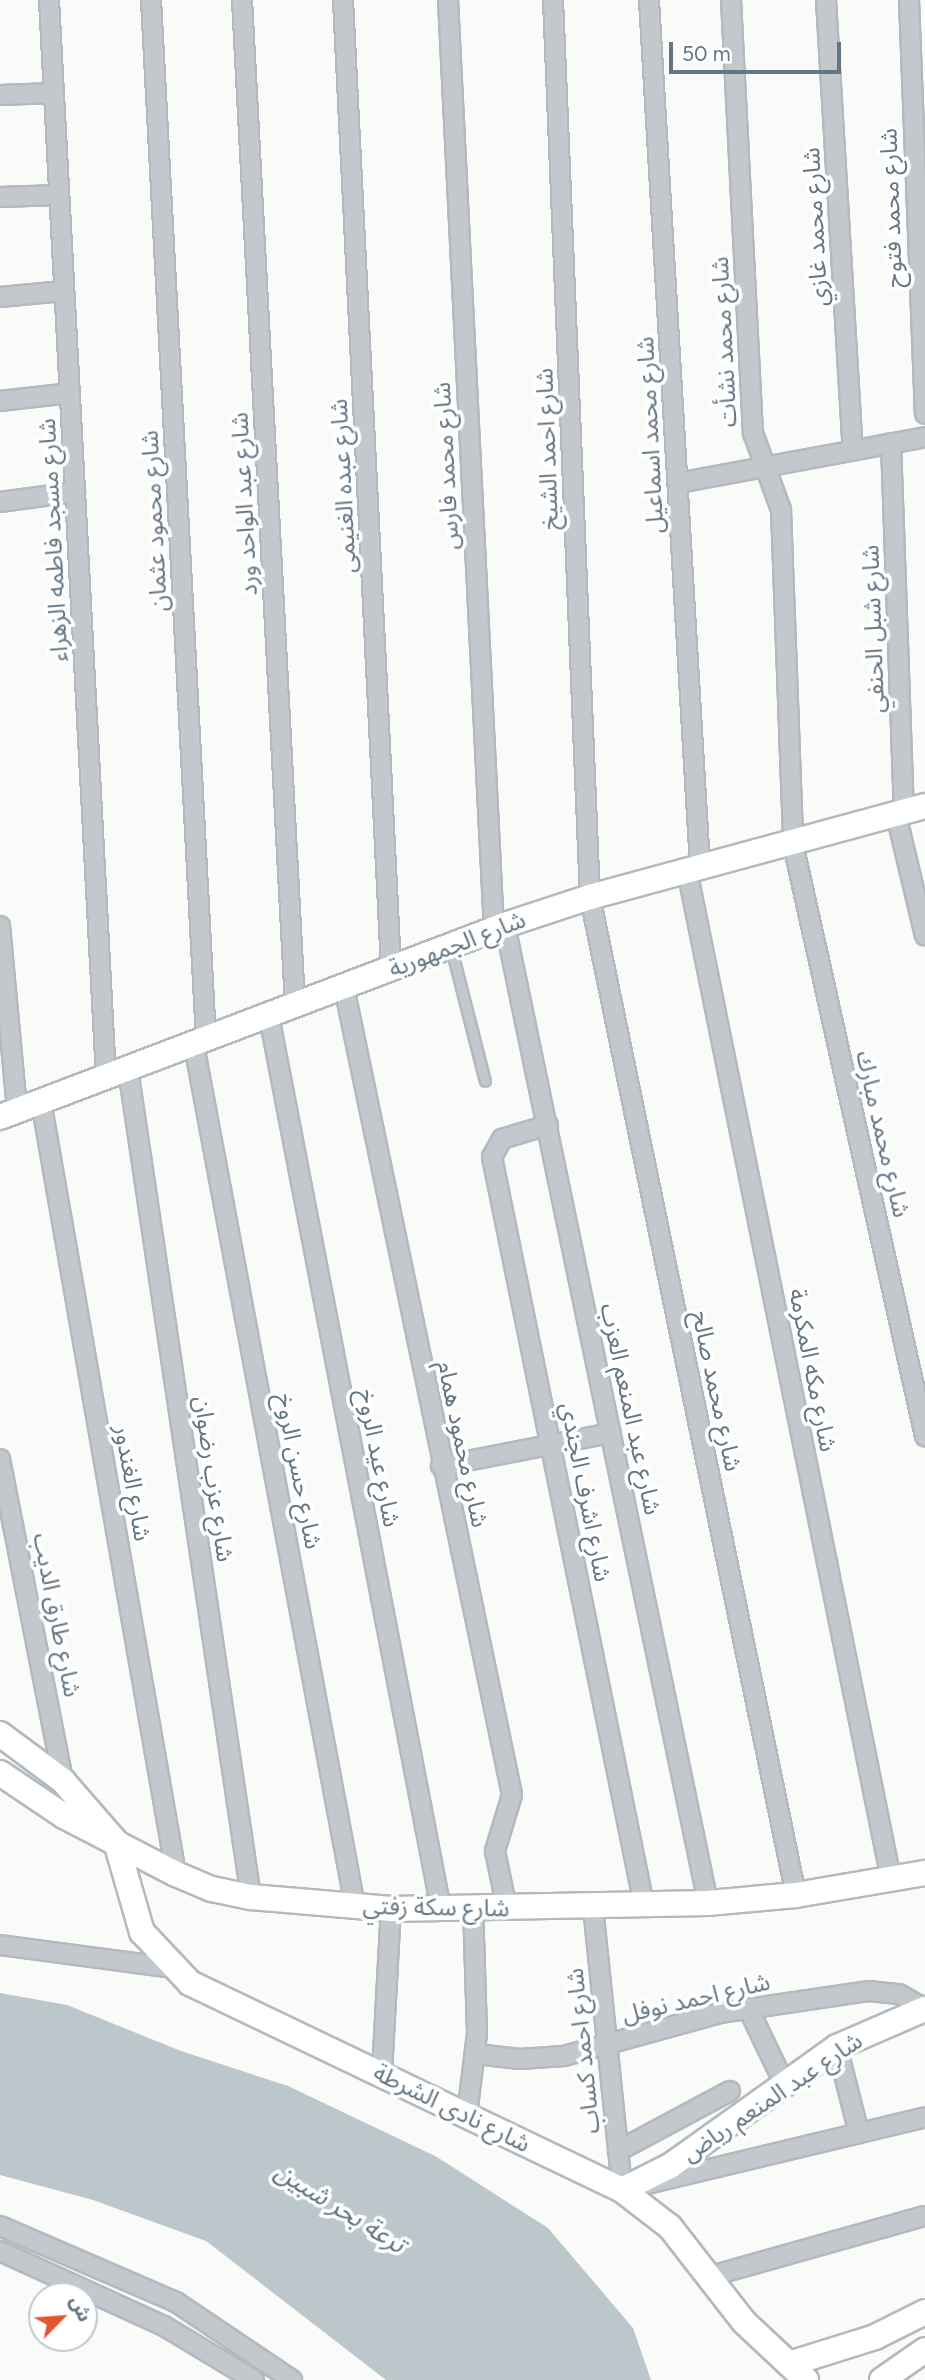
<!DOCTYPE html>
<html>
<head>
<meta charset="utf-8">
<style>
	body { margin:0 }
	#map { position:relative; width:925px; height:2380px; overflow:hidden; background:#fafaf8; font-family:Figtree,"Noto Sans Arabic",sans-serif }
	div>[style] { position:absolute }
	.water>* { inset:0; background:#bbc7cb }
	.roads { filter:drop-shadow(2px 0 #b3babf) drop-shadow(-2px 0 #b3babf) drop-shadow(0 2px #b3babf) drop-shadow(0 -2px #b3babf) }
	.lane>* { height:9px; margin:-4.5px; padding:0 4.5px; transform-origin:4.5px; border-radius:4.5px; background:#c3c8cc }
	.street>* { height:18px; margin:-9px; padding:0 9px; transform-origin:9px; border-radius:9px; background:#c3c8cc }
	.secondary>* { height:24px; margin:-12px; padding:0 12px; transform-origin:12px; border-radius:12px; background:#fff }
	span { translate:-50% -50%; white-space:nowrap; text-align:center; line-height:1.15; -webkit-text-stroke:7px #fff; paint-order:stroke }
	.street-label { font-size:24px; color:#657683 }
	.water-label { font-size:26px; color:#60757c; font-style:italic }
	.north { position:absolute; left:28px; top:2282px; width:70px; height:70px; box-sizing:border-box; background:#fff; border:2px solid #c1c8cd; border-radius:50%; rotate:65deg; font-size:19px; font-weight:700; line-height:28px; text-align:center; color:#657683 }
	.north::after { content:''; display:block; margin:auto; width:24px; height:32px; background:#e4572e; clip-path:polygon(50% 0,100% 100%,50% 72%,0 100%) }
	.scale { position:absolute; left:669px; top:42px; width:172px; height:32px; box-sizing:border-box; border:4px solid #657683; border-top:0; padding-left:9px; font-size:21px; line-height:24px; white-space:nowrap; color:#657683; -webkit-text-stroke:5px #fff; paint-order:stroke }
</style>
</head>
<body>
<div id="map">
	<div class="water">
		<div style="clip-path:polygon(0 1993px,67px 2005px,181px 2051px,288px 2086px,437px 2157px,548px 2228px,633px 2328px,651px 2380px,386px 2380px,206px 2241px,93px 2200px,0 2175px)"></div>
	</div>
	<div class="roads">
		<div class="lane">
			<div style="left:451px;top:948px;width:137px;rotate:75.7deg"></div>
		</div>
		<div class="street">
			<div style="left:49px;top:0;width:1079px;rotate:86.97deg"></div>
			<div style="left:151px;top:0;width:1041px;rotate:86.97deg"></div>
			<div style="left:242px;top:0;width:1007px;rotate:86.98deg"></div>
			<div style="left:343px;top:0;width:970px;rotate:87.16deg"></div>
			<div style="left:448px;top:0;width:930px;rotate:87.17deg"></div>
			<div style="left:553px;top:0;width:898px;rotate:87.64deg"></div>
			<div style="left:590px;top:897px;width:1019px;rotate:78.34deg"></div>
			<div style="left:649px;top:0;width:868px;rotate:86.63deg"></div>
			<div style="left:731px;top:0;width:434px;rotate:87.1deg"></div>
			<div style="left:753px;top:433px;width:82px;rotate:70deg"></div>
			<div style="left:781px;top:510px;width:334px;rotate:87.9deg"></div>
			<div style="left:793px;top:844px;width:607px;rotate:77.43deg"></div>
			<div style="left:826px;top:0;width:451px;rotate:86.6deg"></div>
			<div style="left:909px;top:0;width:414px;rotate:87.8deg"></div>
			<div style="left:0;top:95px;width:54px;rotate:-2.1deg"></div>
			<div style="left:0;top:197px;width:59px;rotate:-1.9deg"></div>
			<div style="left:0;top:297px;width:64px;rotate:-5.4deg"></div>
			<div style="left:0;top:401px;width:70px;rotate:-6.5deg"></div>
			<div style="left:891px;top:443px;width:369px;rotate:88deg"></div>
			<div style="left:678px;top:483px;width:251px;rotate:-10.5deg"></div>
			<div style="left:0;top:502px;width:76px;rotate:-7.6deg"></div>
			<div style="left:896px;top:814px;width:125px;rotate:76.6deg"></div>
			<div style="left:687px;top:870px;width:1029px;rotate:78.57deg"></div>
			<div style="left:505px;top:925px;width:999px;rotate:78.27deg"></div>
			<div style="left:0;top:926px;width:185px;rotate:84.7deg"></div>
			<div style="left:344px;top:987px;width:825px;rotate:78.25deg"></div>
			<div style="left:512px;top:1795px;width:59px;rotate:106.9deg"></div>
			<div style="left:495px;top:1851px;width:59px;rotate:78.3deg"></div>
			<div style="left:269px;top:1016px;width:909px;rotate:79.1deg"></div>
			<div style="left:194px;top:1045px;width:876px;rotate:79.41deg"></div>
			<div style="left:128px;top:1069px;width:837px;rotate:81.55deg"></div>
			<div style="left:41px;top:1101px;width:785px;rotate:80.09deg"></div>
			<div style="left:548px;top:1125px;width:48px;rotate:163.1deg"></div>
			<div style="left:502px;top:1139px;width:21px;rotate:119deg"></div>
			<div style="left:492px;top:1157px;width:763px;rotate:78.51deg"></div>
			<div style="left:0;top:1459px;width:328px;rotate:78.9deg"></div>
			<div style="left:441px;top:1466px;width:173px;rotate:-11deg"></div>
			<div style="left:593px;top:1907px;width:284px;rotate:84.1deg"></div>
			<div style="left:622px;top:2190px;width:312px;rotate:-13.5deg"></div>
			<div style="left:0;top:1945px;width:174px;rotate:7.6deg"></div>
			<div style="left:748px;top:2008px;width:83px;rotate:64.4deg"></div>
			<div style="left:837px;top:2047px;width:89px;rotate:75.7deg"></div>
			<div style="left:476px;top:2054px;width:44px;rotate:6.5deg"></div>
			<div style="left:520px;top:2059px;width:44px;rotate:-3.9deg"></div>
			<div style="left:564px;top:2056px;width:162px;rotate:-15.4deg"></div>
			<div style="left:720px;top:2013px;width:151px;rotate:-8.4deg"></div>
			<div style="left:869px;top:1991px;width:30px;rotate:6deg"></div>
			<div style="left:899px;top:1994px;width:30px;rotate:30deg"></div>
			<div style="left:382px;top:2073px;width:164px;rotate:-86.9deg"></div>
			<div style="left:467px;top:2115px;width:83px;rotate:-83deg"></div>
			<div style="left:477px;top:2033px;width:124px;rotate:-91.8deg"></div>
			<div style="left:618px;top:2151px;width:127px;rotate:-28.2deg"></div>
			<div style="left:0;top:2226px;width:192px;rotate:23.4deg"></div>
			<div style="left:176px;top:2302px;width:140px;rotate:33.9deg"></div>
			<div style="left:0;top:2251px;width:180px;rotate:24.6deg"></div>
			<div style="left:164px;top:2326px;width:105px;rotate:31deg"></div>
			<div style="left:711px;top:2276px;width:222px;rotate:-15.7deg"></div>
		</div>
		<div class="secondary">
			<div style="left:0;top:1117px;width:540px;rotate:-20.82deg"></div>
			<div style="left:505px;top:925px;width:89px;rotate:-18.2deg"></div>
			<div style="left:590px;top:897px;width:347px;rotate:-15.2deg"></div>
			<div style="left:0;top:1734px;width:79px;rotate:36.7deg"></div>
			<div style="left:63px;top:1781px;width:81px;rotate:49deg"></div>
			<div style="left:116px;top:1842px;width:94px;rotate:73.9deg"></div>
			<div style="left:142px;top:1932px;width:70px;rotate:46.7deg"></div>
			<div style="left:190px;top:1983px;width:479px;rotate:25.6deg"></div>
			<div style="left:622px;top:2190px;width:61px;rotate:37.6deg"></div>
			<div style="left:670px;top:2227px;width:120px;rotate:52.1deg"></div>
			<div style="left:744px;top:2322px;width:85px;rotate:43.1deg"></div>
			<div style="left:0;top:1773px;width:77px;rotate:33.9deg"></div>
			<div style="left:64px;top:1816px;width:126px;rotate:27.4deg"></div>
			<div style="left:176px;top:1874px;width:39px;rotate:23deg"></div>
			<div style="left:212px;top:1889px;width:40px;rotate:12deg"></div>
			<div style="left:251px;top:1897px;width:141px;rotate:4.9deg"></div>
			<div style="left:391px;top:1909px;width:317px;rotate:-1.1deg"></div>
			<div style="left:708px;top:1903px;width:88px;rotate:-5.2deg"></div>
			<div style="left:796px;top:1895px;width:131px;rotate:-9.7deg"></div>
			<div style="left:622px;top:2190px;width:54px;rotate:-26.6deg"></div>
			<div style="left:670px;top:2166px;width:205px;rotate:-35.5deg"></div>
			<div style="left:837px;top:2047px;width:96px;rotate:-23.4deg"></div>
			<div style="left:789px;top:2364px;width:90px;rotate:-17.4deg"></div>
			<div style="left:875px;top:2337px;width:56px;rotate:-26.6deg"></div>
			<div style="left:882px;top:2380px;width:52px;rotate:-34.9deg"></div>
		</div>
	</div>
	<div class="street-label">
		<span style="left:891px;top:208px;rotate:-92deg">شارع محمد فتوح</span>
		<span style="left:815px;top:227px;rotate:-93deg">شارع محمد غازي</span>
		<span style="left:724px;top:342px;rotate:-93deg">شارع محمد نشأت</span>
		<span style="left:650px;top:435px;rotate:-93deg">شارع محمد اسماعيل</span>
		<span style="left:547px;top:449px;rotate:-92deg">شارع احمد الشيخ</span>
		<span style="left:446px;top:466px;rotate:-93deg">شارع محمد فارس</span>
		<span style="left:343px;top:486px;rotate:-93deg">شارع عبده الغنيمى</span>
		<span style="left:244px;top:504px;rotate:-93deg">شارع عبد الواحد ورد</span>
		<span style="left:154px;top:521px;rotate:-93deg">شارع محمود عثمان</span>
		<span style="left:53px;top:540px;rotate:-93deg">شارع مسجد فاطمه الزهراء</span>
		<span style="left:873px;top:629px;rotate:-92deg">شارع شبل الحنفي</span>
		<span style="left:457px;top:944px;rotate:-21deg">شارع الجمهورية</span>
		<span style="left:883px;top:1134px;rotate:77deg">شارع محمد مبارك</span>
		<span style="left:813px;top:1370px;rotate:79deg">شارع مكه المكرمة</span>
		<span style="left:717px;top:1391px;rotate:78deg">شارع محمد صالح</span>
		<span style="left:631px;top:1409px;rotate:78deg">شارع عبد المنعم العزب</span>
		<span style="left:463px;top:1444px;rotate:78deg">شارع محمود همام</span>
		<span style="left:379px;top:1458px;rotate:79deg">شارع عيد الروخ</span>
		<span style="left:299px;top:1471px;rotate:79deg">شارع حسن الروخ</span>
		<span style="left:214px;top:1479px;rotate:82deg">شارع عزب رضوان</span>
		<span style="left:133px;top:1483px;rotate:80deg">شارع الغندور</span>
		<span style="left:586px;top:1492px;rotate:79deg">شارع اشرف الجندي</span>
		<span style="left:57px;top:1615px;rotate:79deg">شارع طارق الديب</span>
		<span style="left:436px;top:1907px;rotate:1deg">شارع سكة زفتي</span>
		<span style="left:696px;top:1998px;rotate:-13deg">شارع احمد نوفل</span>
		<span style="left:583px;top:2051px;rotate:-96deg">شارع احمد كساب</span>
		<span style="left:772px;top:2097px;rotate:-34deg">شارع عبد المنعم رياض</span>
		<span style="left:452px;top:2108px;rotate:26deg">شارع نادى الشرطة</span>
	</div>
	<div class="water-label">
		<span style="left:340px;top:2208px;rotate:32deg">ترعة بحر شبين</span>
	</div>
	<div class="north">ش</div>
	<div class="scale">50 m</div>
</div>
</body>
</html>
